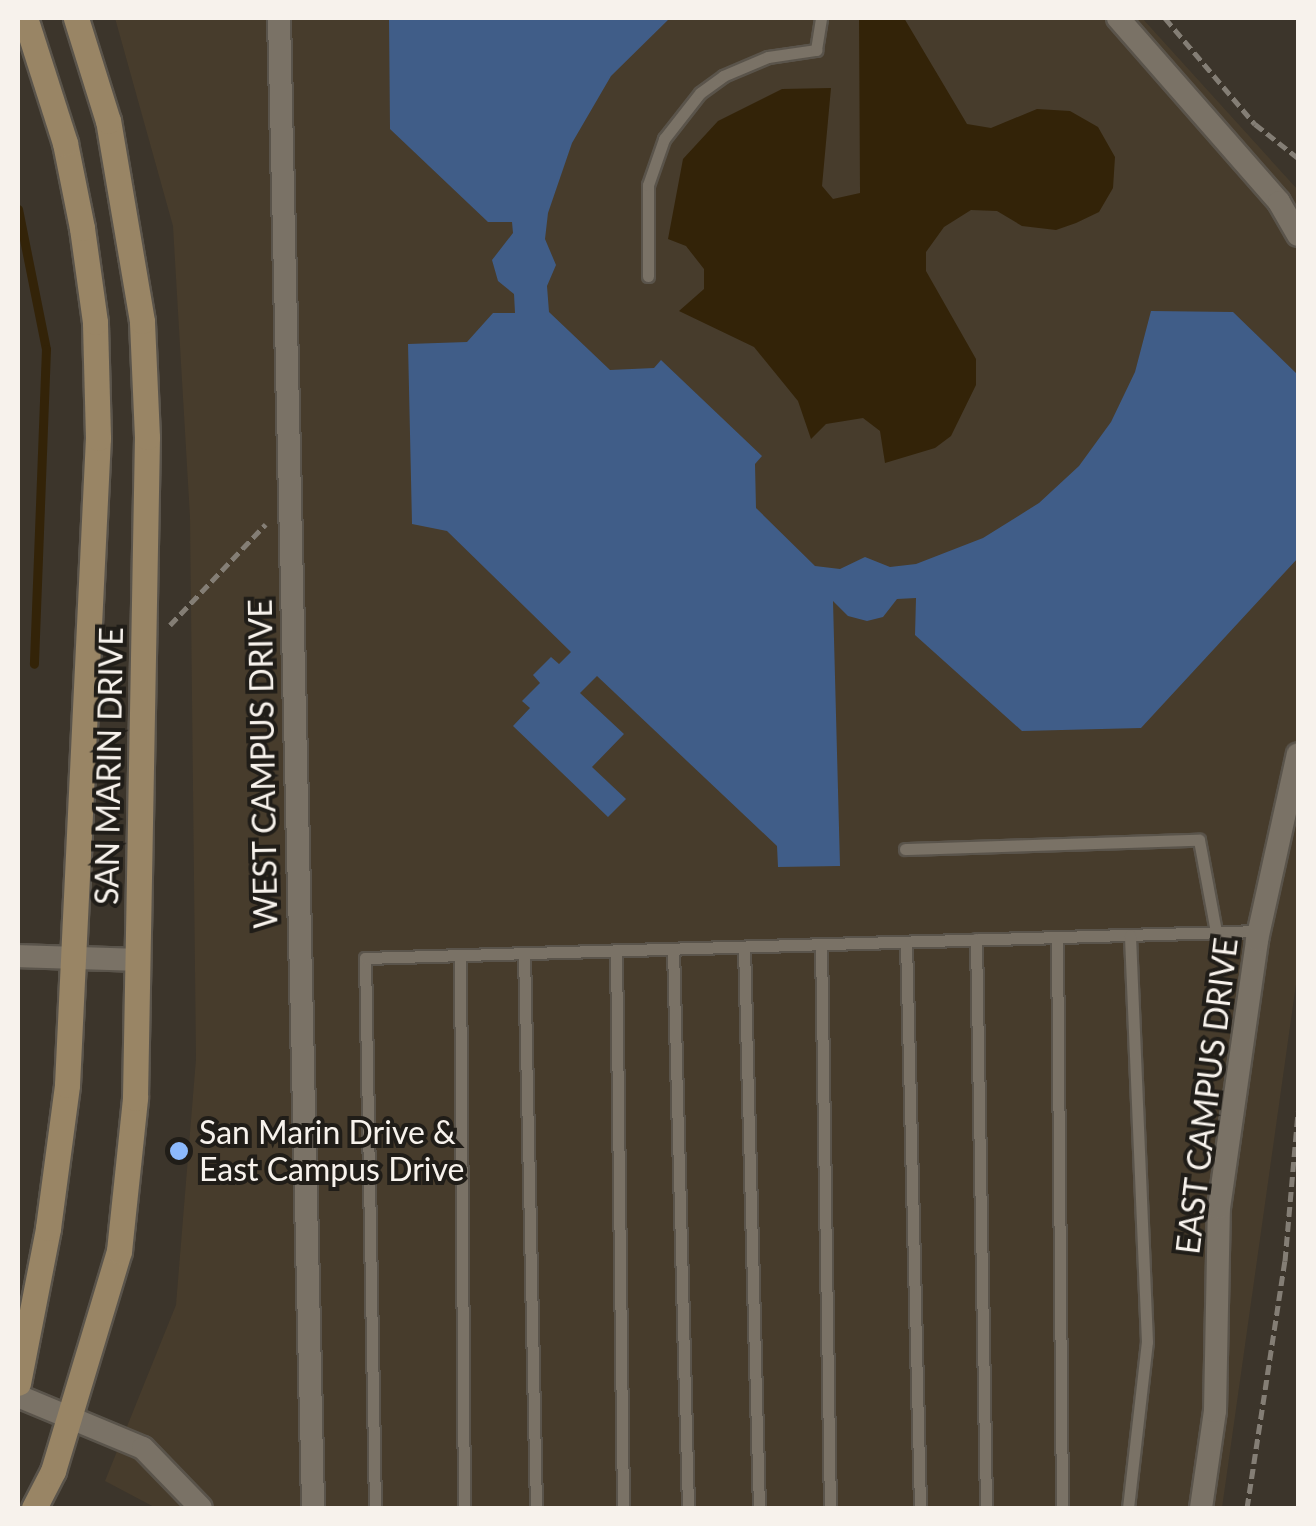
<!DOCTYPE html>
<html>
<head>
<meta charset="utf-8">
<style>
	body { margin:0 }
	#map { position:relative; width:1316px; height:1526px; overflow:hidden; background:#3c352b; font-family:Lato,sans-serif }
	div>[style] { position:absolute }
	.built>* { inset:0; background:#473c2c }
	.water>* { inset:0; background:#332308 }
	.stream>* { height:9px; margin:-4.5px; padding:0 4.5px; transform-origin:4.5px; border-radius:4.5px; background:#332308 }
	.building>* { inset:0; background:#405d88 }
	.path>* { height:5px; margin-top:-2.5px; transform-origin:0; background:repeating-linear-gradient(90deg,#847e75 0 10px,transparent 0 15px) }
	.roads { filter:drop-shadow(2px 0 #5a544b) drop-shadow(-2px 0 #5a544b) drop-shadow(0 2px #5a544b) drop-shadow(0 -2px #5a544b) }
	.lane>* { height:11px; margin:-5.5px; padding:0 5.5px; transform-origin:5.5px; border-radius:5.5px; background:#7a7266 }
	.street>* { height:22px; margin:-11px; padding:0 11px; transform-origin:11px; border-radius:11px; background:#7a7266 }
	.secondary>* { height:25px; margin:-12.5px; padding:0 12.5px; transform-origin:12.5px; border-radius:12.5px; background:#998565 }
	.dots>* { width:28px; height:28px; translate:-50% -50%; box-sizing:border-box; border:5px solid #201d18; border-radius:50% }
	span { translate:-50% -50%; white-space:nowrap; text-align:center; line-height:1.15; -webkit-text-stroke:8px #201d18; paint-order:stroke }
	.street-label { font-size:32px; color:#f7f2ec }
	.poi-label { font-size:32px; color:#f7f2ec }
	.left { translate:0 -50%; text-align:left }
	.frame { position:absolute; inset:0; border:20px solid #f7f2ec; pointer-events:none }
</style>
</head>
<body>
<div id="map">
	<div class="built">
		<div style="clip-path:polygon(115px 18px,1142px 18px,1298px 190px,1298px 970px,1222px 1508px,156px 1508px,105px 1481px,176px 1305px,196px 1059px,190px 517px,173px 226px)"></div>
	</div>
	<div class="water">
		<div style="clip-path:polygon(859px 18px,904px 18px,967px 124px,991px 128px,1037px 109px,1070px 111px,1098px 127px,1115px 157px,1113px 188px,1099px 212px,1076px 223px,1056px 230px,1022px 226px,997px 211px,971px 210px,944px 227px,926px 252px,926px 271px,976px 359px,976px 385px,951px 436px,935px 448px,885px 463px,880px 431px,863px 418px,826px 424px,811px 439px,798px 401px,754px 347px,679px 311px,704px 289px,704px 269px,686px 246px,668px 239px,683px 159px,718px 121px,782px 89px,831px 88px,822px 186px,833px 199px,860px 193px)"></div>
	</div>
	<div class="stream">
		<div style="left:18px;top:209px;width:143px;rotate:78.7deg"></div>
		<div style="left:46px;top:349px;width:315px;rotate:92.2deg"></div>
	</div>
	<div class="building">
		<div style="clip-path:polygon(389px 18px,670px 18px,611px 76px,572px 143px,548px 213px,545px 239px,556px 265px,547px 286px,549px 312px,610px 370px,654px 368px,661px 360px,762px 456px,755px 464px,756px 508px,815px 566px,840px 569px,865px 557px,890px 567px,916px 564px,983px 538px,1039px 503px,1079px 466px,1111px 422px,1135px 372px,1151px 311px,1233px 312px,1298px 375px,1298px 558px,1141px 728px,1022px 731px,915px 635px,916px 598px,897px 599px,883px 617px,867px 621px,848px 616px,833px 601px,840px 866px,778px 867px,777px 846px,597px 676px,580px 693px,624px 734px,592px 767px,626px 799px,608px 817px,513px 726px,530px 708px,522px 701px,540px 683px,533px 675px,551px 657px,559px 664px,571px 652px,447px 531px,412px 524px,408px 344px,467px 342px,493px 313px,515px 313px,514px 294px,498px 281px,492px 260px,513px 233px,512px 222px,488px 222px,390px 129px)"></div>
	</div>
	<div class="path">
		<div style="left:1165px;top:18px;width:139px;rotate:49.7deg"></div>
		<div style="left:1255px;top:124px;width:55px;rotate:38.3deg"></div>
		<div style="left:170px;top:625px;width:139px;rotate:-46.5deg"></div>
		<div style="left:1247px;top:1508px;width:250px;rotate:-81.3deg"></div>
		<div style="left:1285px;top:1261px;width:150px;rotate:-85deg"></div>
	</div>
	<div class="roads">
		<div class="lane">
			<div style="left:648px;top:276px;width:91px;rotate:-90deg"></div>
			<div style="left:648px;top:185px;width:49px;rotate:-70.8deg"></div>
			<div style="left:664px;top:139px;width:58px;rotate:-52deg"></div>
			<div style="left:700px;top:93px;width:29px;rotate:-36deg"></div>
			<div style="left:723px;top:76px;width:49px;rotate:-22.9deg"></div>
			<div style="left:768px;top:57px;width:49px;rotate:-8.3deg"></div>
			<div style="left:816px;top:50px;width:32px;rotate:-81deg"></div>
			<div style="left:905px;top:849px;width:294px;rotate:-1.8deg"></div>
			<div style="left:1199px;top:840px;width:94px;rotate:79.5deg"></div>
			<div style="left:1057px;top:937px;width:571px;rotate:89.5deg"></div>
			<div style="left:976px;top:939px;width:569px;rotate:88.99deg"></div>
			<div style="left:906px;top:942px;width:566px;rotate:88.58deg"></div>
			<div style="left:821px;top:944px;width:564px;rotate:89.09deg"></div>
			<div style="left:744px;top:947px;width:561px;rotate:88.47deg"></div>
			<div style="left:673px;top:949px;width:559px;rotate:88.46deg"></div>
			<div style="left:616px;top:950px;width:558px;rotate:89.28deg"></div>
			<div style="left:524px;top:953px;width:555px;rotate:88.76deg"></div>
			<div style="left:460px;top:955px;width:553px;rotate:89.59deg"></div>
			<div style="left:375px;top:1508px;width:550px;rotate:-91.04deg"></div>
			<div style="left:365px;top:958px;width:894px;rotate:-1.73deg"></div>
			<div style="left:1128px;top:1508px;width:167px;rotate:-83.5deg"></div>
			<div style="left:1147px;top:1342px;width:407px;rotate:-92.4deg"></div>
		</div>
		<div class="street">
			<div style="left:279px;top:18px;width:1490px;rotate:88.69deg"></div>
			<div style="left:1118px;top:18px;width:244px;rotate:48.8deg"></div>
			<div style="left:1279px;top:202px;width:38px;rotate:60deg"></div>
			<div style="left:18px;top:956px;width:120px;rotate:1.9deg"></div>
			<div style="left:18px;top:1396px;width:135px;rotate:22.6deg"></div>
			<div style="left:143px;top:1448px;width:83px;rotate:46deg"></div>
			<div style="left:1201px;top:1508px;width:98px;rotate:-81.8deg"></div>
			<div style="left:1215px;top:1411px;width:203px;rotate:-88.9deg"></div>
			<div style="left:1219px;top:1208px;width:271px;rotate:-81.9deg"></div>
			<div style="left:1257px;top:940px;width:190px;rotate:-77.6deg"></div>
		</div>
		<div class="secondary">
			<div style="left:18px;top:1383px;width:158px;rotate:-79deg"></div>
			<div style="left:48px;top:1228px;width:144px;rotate:-82.4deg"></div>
			<div style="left:67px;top:1085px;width:648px;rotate:-87.26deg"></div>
			<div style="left:98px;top:438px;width:116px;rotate:-91.5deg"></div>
			<div style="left:95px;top:322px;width:95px;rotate:-97.9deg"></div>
			<div style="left:82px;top:228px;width:87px;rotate:-101.3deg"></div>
			<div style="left:65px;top:143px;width:131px;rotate:-107.7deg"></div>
			<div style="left:34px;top:1508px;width:42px;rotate:-62.8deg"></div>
			<div style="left:53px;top:1471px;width:230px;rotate:-73.3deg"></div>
			<div style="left:119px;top:1251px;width:154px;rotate:-84deg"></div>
			<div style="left:135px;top:1098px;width:661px;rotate:-88.96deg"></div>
			<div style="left:147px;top:437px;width:116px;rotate:-92.5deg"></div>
			<div style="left:142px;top:321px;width:203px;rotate:-99.6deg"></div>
			<div style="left:108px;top:121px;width:108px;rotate:-107.3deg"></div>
		</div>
	</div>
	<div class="dots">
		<div style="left:179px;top:1151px;background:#8cb9fc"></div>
	</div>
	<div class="street-label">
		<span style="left:263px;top:764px;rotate:-91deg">WEST CAMPUS DRIVE</span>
		<span style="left:109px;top:766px;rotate:-89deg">SAN MARIN DRIVE</span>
		<span style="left:1207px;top:1096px;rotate:-83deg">EAST CAMPUS DRIVE</span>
	</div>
	<div class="poi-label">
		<span class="left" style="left:199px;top:1151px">San Marin Drive &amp;<br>East Campus Drive</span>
	</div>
	<div class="frame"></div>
</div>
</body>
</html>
